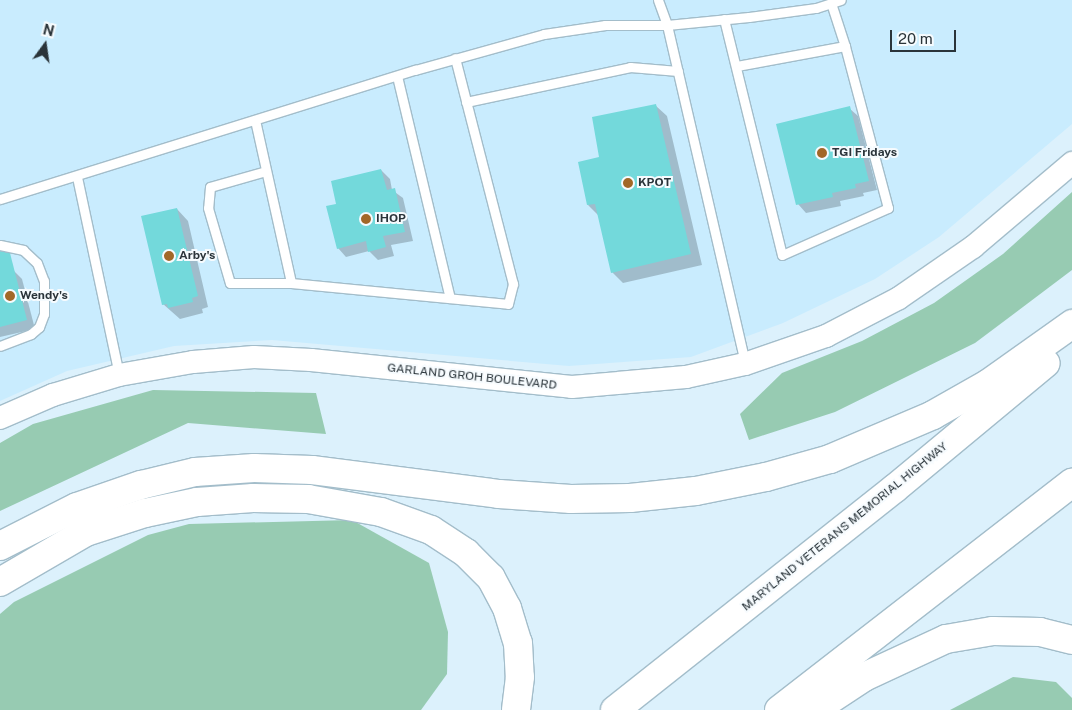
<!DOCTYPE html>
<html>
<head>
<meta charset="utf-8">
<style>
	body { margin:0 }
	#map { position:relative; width:1072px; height:710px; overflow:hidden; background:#dcf1fc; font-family:"Public Sans",sans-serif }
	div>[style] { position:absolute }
	.built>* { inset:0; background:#c9ecfe }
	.green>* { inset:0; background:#97cbb2 }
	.shadow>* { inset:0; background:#0003 }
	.building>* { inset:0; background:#73d9db }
	.roads { filter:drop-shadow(1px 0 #a3bdca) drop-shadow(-1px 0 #a3bdca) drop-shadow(0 1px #a3bdca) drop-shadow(0 -1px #a3bdca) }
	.service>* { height:9px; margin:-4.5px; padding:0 4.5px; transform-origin:4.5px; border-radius:4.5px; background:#fff }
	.tertiary>* { height:22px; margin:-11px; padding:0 11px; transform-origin:11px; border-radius:11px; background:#fff }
	.motorway>* { height:28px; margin:-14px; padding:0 14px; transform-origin:14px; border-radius:14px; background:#fff }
	.dots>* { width:14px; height:14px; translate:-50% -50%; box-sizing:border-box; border:2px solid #f6fbfe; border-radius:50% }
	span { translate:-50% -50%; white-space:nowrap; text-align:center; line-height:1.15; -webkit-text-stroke:4px #f6fbfe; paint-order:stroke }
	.poi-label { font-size:12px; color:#2a343a; font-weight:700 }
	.left { translate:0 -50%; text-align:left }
	.street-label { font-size:12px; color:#2a343a }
	.north { position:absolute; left:20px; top:20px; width:50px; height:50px; -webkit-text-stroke:4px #f6fbfe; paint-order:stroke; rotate:14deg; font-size:14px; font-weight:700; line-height:20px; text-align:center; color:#2a343a }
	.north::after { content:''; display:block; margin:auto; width:18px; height:22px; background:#2a343a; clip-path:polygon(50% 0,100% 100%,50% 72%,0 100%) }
	.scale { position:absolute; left:890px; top:30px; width:66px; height:22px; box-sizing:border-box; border:2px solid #2a343a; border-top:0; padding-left:6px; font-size:15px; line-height:18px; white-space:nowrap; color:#2a343a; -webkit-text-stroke:4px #f6fbfe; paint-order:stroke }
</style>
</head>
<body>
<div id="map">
	<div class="built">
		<div style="clip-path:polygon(0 0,1072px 0,1072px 124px,939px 237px,875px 279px,783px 323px,691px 357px,569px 366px,272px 340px,174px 346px,67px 371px,0 401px)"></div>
	</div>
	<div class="green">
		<div style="clip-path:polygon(1072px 192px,1072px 270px,975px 343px,835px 412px,749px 440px,740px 414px,782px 373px,862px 341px,934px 303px,1003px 254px)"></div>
		<div style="clip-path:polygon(153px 390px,316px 393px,326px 434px,188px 423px,0 511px,0 443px,33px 424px)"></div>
		<div style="clip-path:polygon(352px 520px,429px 563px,448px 632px,447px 674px,421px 710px,0 710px,0 614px,14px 602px,148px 535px,189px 524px)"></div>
		<div style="clip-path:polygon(1013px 677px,1056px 682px,1072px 698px,1072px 710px,950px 710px)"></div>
	</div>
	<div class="shadow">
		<div style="clip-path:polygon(655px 105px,667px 116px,702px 265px,623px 283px,612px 272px,599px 216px,588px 205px,600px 158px)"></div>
		<div style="clip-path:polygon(849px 108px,858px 116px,877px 190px,863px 193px,864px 196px,840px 201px,841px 206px,806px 213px,798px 204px)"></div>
		<div style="clip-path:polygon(381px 170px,390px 179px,392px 190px,403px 198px,413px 241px,391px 245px,394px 256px,378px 260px,369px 251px,346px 257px,338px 248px,337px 205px)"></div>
		<div style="clip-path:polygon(177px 209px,188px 221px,208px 307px,202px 309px,203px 313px,180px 319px,163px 304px)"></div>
		<div style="clip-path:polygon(13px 270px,22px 279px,35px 329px,0 337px,0 273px)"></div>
	</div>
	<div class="building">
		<div style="clip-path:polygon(656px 104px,691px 254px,611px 273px,595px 204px,587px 205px,578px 162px,599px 157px,592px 117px)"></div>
		<div style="clip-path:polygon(850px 106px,869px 181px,855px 184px,856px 188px,832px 193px,833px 197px,796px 205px,776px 124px)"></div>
		<div style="clip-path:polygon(381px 169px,387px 190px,395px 188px,405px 232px,383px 236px,386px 247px,368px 252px,366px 241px,337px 249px,326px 206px,336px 204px,331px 181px)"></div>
		<div style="clip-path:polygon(177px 208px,198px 296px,192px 298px,193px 302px,168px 308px,167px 304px,162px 305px,141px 216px)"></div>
		<div style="clip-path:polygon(0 251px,10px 253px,27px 320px,0 327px)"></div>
	</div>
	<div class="roads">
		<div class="service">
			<div style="left:658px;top:0;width:27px;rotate:70deg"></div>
			<div style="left:667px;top:25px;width:348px;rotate:77deg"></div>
			<div style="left:831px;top:3px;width:45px;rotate:72deg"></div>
			<div style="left:724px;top:19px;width:243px;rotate:76.2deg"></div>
			<div style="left:782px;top:255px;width:116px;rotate:-23.9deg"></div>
			<div style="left:888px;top:208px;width:168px;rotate:-104.9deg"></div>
			<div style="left:845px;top:46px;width:110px;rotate:169.5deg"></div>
			<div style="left:397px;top:76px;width:228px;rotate:76.6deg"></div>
			<div style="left:466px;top:102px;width:168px;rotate:-12deg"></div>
			<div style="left:630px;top:67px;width:48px;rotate:4.8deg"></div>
			<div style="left:255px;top:120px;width:167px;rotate:77.5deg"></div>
			<div style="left:291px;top:283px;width:218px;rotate:5.5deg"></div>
			<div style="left:508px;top:304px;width:21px;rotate:-76deg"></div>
			<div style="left:513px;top:284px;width:233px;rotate:-104.4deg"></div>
			<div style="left:266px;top:171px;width:58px;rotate:164.1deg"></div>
			<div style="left:210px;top:187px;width:21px;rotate:95deg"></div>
			<div style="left:208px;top:208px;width:78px;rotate:73.7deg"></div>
			<div style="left:230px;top:283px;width:61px"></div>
			<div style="left:77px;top:177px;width:202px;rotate:78deg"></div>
			<div style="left:0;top:199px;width:435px;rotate:-17.3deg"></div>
			<div style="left:415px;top:70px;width:134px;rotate:-15.6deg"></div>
			<div style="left:544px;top:34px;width:62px;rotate:-8.4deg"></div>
			<div style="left:605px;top:25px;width:62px"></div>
			<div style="left:667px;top:25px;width:82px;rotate:-5.6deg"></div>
			<div style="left:749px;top:17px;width:68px;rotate:-7.7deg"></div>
			<div style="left:816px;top:8px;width:26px;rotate:-18deg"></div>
			<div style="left:0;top:245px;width:24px;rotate:12deg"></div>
			<div style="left:23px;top:250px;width:19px;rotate:43deg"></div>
			<div style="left:37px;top:263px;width:19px;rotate:69deg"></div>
			<div style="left:44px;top:281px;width:33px;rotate:90deg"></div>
			<div style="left:44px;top:314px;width:14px;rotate:111deg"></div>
			<div style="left:39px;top:327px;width:11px;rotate:139deg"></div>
			<div style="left:31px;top:334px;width:33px;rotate:159deg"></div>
		</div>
		<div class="tertiary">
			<div style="left:0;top:418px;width:58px;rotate:-23.5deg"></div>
			<div style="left:53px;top:395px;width:69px;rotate:-16.9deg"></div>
			<div style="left:119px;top:375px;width:75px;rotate:-10deg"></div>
			<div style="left:193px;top:362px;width:61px;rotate:-4.7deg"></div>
			<div style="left:254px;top:357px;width:57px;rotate:3deg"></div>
			<div style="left:311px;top:360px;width:262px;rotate:5.9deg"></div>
			<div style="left:572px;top:387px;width:114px;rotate:-5deg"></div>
			<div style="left:686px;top:377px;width:60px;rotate:-12.4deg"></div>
			<div style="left:745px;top:364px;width:86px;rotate:-19.1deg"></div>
			<div style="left:826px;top:336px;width:82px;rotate:-27.5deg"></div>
			<div style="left:899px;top:298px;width:90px;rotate:-34.6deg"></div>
			<div style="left:973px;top:247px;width:130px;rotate:-40.3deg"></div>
		</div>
		<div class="motorway">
			<div style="left:0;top:546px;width:86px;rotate:-26.9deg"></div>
			<div style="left:77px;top:507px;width:68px;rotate:-19deg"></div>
			<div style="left:141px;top:485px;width:56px;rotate:-13.5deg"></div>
			<div style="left:195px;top:472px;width:59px;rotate:-3.9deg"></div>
			<div style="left:254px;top:468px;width:58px;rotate:2deg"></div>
			<div style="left:312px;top:470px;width:189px;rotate:7.3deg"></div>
			<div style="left:499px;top:494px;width:72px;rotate:4deg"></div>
			<div style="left:571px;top:499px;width:59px;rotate:-1deg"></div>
			<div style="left:630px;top:498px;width:66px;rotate:-6.1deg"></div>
			<div style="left:696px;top:491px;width:71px;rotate:-11.3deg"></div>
			<div style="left:766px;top:477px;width:66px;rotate:-15.7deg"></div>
			<div style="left:830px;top:459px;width:112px;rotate:-23.1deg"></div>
			<div style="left:933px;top:415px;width:64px;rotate:-29.7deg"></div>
			<div style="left:989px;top:383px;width:102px;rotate:-35.4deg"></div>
			<div style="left:0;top:582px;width:99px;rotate:-30.2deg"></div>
			<div style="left:86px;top:532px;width:62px;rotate:-17.9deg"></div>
			<div style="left:145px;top:513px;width:53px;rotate:-11.9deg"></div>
			<div style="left:197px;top:502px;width:56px;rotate:-4.1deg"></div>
			<div style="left:253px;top:498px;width:55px;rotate:1deg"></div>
			<div style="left:308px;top:499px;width:74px;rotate:10.1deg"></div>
			<div style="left:381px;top:512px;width:53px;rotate:19.8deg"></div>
			<div style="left:431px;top:530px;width:42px;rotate:33.3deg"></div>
			<div style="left:466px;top:553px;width:35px;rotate:45deg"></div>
			<div style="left:491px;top:578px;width:34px;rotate:62deg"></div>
			<div style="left:507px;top:608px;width:37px;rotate:73deg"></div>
			<div style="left:518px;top:643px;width:34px;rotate:87deg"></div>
			<div style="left:520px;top:677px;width:33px;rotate:97deg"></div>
			<div style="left:615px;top:710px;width:356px;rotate:-38.4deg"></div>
			<div style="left:894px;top:489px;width:197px;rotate:-39.7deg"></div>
			<div style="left:779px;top:710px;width:371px;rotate:-37.8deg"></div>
			<div style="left:814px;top:710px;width:60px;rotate:-33.4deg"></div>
			<div style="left:864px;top:677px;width:90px;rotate:-24.9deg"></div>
			<div style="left:946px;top:639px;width:48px;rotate:-9.7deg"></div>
			<div style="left:993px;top:631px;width:47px;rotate:1.2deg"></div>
			<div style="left:1040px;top:632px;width:33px;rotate:14deg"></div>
		</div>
	</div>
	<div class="dots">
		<div style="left:822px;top:153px;background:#a26828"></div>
		<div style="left:628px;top:183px;background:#a26828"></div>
		<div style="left:366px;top:219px;background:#a26828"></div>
		<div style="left:169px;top:256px;background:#a26828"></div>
		<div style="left:10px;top:296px;background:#a26828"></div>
	</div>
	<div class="poi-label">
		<span class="left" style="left:832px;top:153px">TGI Fridays</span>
		<span class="left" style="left:638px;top:183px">KPOT</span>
		<span class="left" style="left:376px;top:219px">IHOP</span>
		<span class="left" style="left:179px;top:256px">Arby's</span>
		<span class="left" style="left:20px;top:296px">Wendy's</span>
	</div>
	<div class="street-label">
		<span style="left:472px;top:377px;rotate:6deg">GARLAND GROH BOULEVARD</span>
		<span style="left:845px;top:527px;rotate:-39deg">MARYLAND VETERANS MEMORIAL HIGHWAY</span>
	</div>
	<div class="north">N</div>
	<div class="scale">20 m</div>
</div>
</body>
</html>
